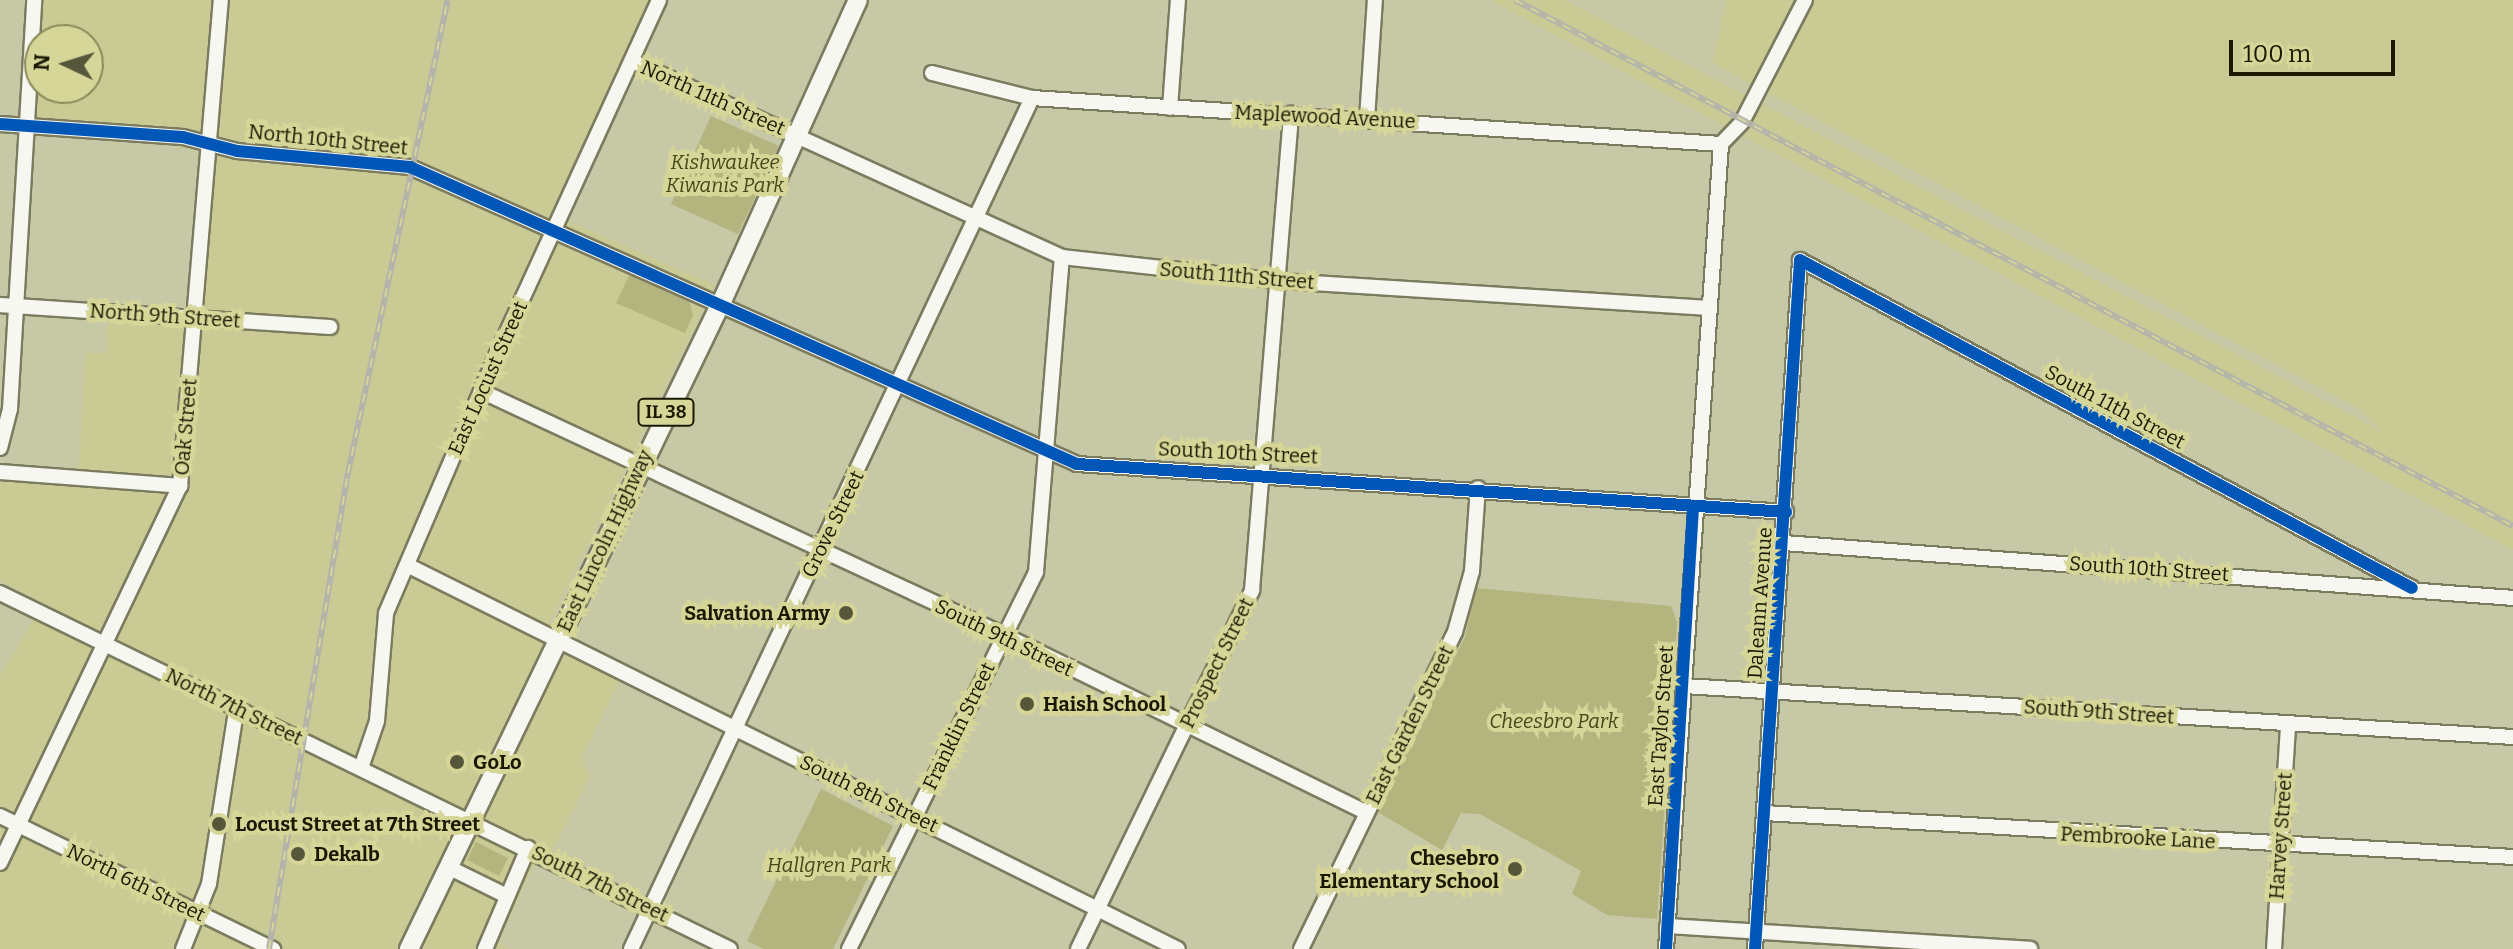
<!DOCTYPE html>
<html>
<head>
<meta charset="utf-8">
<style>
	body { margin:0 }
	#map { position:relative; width:2513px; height:949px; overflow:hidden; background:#c7c8a5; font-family:Bitter,serif }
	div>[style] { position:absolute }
	.built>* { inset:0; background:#cacb94 }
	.green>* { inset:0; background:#b3b47e }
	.roads { filter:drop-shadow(2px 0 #7b7b5f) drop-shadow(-2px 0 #7b7b5f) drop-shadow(0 2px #7b7b5f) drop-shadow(0 -2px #7b7b5f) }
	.minor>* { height:14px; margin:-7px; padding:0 7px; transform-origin:7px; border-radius:7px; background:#f7f7f2 }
	.major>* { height:18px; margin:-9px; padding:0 9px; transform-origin:9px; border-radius:9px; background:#f7f7f2 }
	.rail>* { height:6px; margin-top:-3px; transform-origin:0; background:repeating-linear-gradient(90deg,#d5d697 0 9px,#b4b4ab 0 18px); box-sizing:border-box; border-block:2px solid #b4b4ab }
	.cycleway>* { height:12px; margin:-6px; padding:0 6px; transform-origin:6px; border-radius:6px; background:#0057b8 }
	.dots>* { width:22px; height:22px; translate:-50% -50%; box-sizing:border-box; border:4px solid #d5d697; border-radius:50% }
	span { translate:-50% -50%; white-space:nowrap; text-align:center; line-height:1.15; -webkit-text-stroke:8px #d5d697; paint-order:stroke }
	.shield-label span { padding:2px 6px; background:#d5d697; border:2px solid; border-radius:6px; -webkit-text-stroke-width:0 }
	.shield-label { font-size:18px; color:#191902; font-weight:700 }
	.street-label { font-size:20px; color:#191902 }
	.park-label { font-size:20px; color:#47471b; font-style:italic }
	.poi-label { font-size:20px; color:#191902; font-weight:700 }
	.right { translate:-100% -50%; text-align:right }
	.left { translate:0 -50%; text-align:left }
	.north { position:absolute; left:24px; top:24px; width:80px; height:80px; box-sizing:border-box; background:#d5d697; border:2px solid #8a8a5b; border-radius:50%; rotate:274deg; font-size:22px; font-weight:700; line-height:32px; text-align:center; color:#191902 }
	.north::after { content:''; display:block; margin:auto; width:28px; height:36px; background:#56563b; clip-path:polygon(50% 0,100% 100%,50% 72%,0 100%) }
	.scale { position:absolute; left:2229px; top:40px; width:166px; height:36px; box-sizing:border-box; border:4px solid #191902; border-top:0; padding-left:10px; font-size:24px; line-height:28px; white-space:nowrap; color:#191902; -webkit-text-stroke:6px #d5d697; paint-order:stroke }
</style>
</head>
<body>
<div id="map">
	<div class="built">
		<div style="clip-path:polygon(evenodd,42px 0,663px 0,566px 220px,715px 285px,549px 623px,626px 667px,582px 758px,590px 777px,555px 846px,535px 864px,498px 942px,512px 949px,0 949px,0 675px,43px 604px,0 581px,0 477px,78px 482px,85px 353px,106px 353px,108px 318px,188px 323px,198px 151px,147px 141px,32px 133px,42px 0,40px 40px,88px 40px,88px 88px,40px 88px,40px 40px)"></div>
		<div style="clip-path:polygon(1490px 0,1565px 0,2384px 432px,2359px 409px,1712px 63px,1726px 0,2513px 0,2513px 550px)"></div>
	</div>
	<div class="green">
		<div style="clip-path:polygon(711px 116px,779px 146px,738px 234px,671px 204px)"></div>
		<div style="clip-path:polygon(630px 274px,689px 301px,693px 315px,685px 333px,616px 303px)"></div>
		<div style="clip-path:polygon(1476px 588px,1671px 606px,1677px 622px,1657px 919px,1607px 915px,1572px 894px,1581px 871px,1480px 814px,1461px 813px,1442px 850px,1376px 811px,1465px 637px)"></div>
		<div style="clip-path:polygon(821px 789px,893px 826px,833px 949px,764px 949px,747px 941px)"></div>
		<div style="clip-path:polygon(476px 842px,508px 858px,499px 876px,467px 860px)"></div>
	</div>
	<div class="roads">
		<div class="minor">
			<div style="left:632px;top:61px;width:473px;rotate:24.5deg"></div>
			<div style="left:1062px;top:257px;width:219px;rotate:6.3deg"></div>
			<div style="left:1280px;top:281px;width:427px;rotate:3.6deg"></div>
			<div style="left:932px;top:73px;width:103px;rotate:14deg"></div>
			<div style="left:1032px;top:98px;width:691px;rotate:3.82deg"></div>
			<div style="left:1170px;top:108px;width:108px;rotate:-85.8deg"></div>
			<div style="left:1367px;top:119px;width:119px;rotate:-86.2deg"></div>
			<div style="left:0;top:124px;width:183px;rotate:4.1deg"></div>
			<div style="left:183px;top:137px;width:56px;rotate:14.5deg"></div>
			<div style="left:237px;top:151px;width:174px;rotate:5.3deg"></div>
			<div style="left:410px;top:167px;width:730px;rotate:24deg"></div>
			<div style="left:1077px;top:464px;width:711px;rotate:3.87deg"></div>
			<div style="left:0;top:305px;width:331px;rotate:3.8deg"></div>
			<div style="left:481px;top:391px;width:577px;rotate:25.01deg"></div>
			<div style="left:1004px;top:635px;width:404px;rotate:26.1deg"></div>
			<div style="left:0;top:448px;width:40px;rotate:-75.6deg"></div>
			<div style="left:10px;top:409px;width:410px;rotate:-86.6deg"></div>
			<div style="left:0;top:472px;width:181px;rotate:4.4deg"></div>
			<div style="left:1784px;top:543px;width:731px;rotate:4.31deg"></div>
			<div style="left:407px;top:565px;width:861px;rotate:26.48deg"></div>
			<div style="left:0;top:593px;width:812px;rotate:26deg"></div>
			<div style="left:1684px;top:686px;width:831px;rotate:3.52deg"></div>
			<div style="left:361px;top:768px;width:50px;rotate:-71.2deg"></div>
			<div style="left:377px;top:721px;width:108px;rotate:-85.2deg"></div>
			<div style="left:386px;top:613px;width:282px;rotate:-66.8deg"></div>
			<div style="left:497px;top:354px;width:389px;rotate:-65.4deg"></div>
			<div style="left:1764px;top:813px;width:750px;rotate:3.36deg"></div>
			<div style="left:0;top:816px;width:304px;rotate:26deg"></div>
			<div style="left:0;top:863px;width:418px;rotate:-64.5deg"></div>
			<div style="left:180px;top:486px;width:488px;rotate:-85.2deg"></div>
			<div style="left:448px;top:867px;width:64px;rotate:26.2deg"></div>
			<div style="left:1667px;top:926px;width:364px;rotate:3.6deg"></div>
			<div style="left:183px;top:949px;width:70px;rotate:-68.2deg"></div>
			<div style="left:209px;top:884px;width:181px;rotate:-81.1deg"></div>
			<div style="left:485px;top:949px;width:110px;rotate:-66.9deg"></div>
			<div style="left:631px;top:949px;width:941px;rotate:-64.77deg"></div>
			<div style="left:849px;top:949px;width:421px;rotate:-63.6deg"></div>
			<div style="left:1036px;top:572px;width:316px;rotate:-85.3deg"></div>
			<div style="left:1078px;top:949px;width:399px;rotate:-64.1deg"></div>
			<div style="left:1252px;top:590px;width:478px;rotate:-85.3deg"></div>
			<div style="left:1301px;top:949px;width:352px;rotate:-64.1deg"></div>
			<div style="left:1455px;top:632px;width:63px;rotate:-74.4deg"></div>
			<div style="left:1472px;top:571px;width:83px;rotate:-85.9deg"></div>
			<div style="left:1666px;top:949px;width:807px;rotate:-86.09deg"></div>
			<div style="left:1721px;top:144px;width:30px;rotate:-46deg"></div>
			<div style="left:1742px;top:122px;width:137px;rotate:-62.7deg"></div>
			<div style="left:1755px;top:949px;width:690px;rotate:-86.26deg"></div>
			<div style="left:1800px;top:260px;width:694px;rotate:28.19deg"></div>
			<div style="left:2274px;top:949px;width:225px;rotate:-86.4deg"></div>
		</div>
		<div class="major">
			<div style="left:409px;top:949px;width:720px;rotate:-64.22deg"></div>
			<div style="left:722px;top:301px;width:330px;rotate:-65.7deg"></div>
		</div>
	</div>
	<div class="rail">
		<div style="left:1515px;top:0;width:1128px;rotate:27.79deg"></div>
		<div style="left:269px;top:949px;width:483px;rotate:-80.6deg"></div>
		<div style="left:348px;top:473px;width:483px;rotate:-78.1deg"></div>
	</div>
	<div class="cycleway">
		<div style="left:0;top:124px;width:183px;rotate:4.1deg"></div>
		<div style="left:183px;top:137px;width:56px;rotate:14.5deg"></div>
		<div style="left:237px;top:151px;width:174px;rotate:5.3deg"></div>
		<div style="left:410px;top:167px;width:730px;rotate:24deg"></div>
		<div style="left:1077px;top:464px;width:711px;rotate:3.87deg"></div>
		<div style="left:1666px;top:949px;width:444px;rotate:-86.5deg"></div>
		<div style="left:1755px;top:949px;width:690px;rotate:-86.26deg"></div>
		<div style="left:1800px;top:260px;width:694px;rotate:28.19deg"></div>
	</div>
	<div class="dots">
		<div style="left:846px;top:613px;background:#56563b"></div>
		<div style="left:1027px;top:704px;background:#56563b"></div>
		<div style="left:457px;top:762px;background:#56563b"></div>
		<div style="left:219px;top:824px;background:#56563b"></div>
		<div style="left:298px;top:854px;background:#56563b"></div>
		<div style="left:1515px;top:869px;background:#56563b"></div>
	</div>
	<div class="shield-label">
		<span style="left:666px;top:412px">IL 38</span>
	</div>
	<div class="street-label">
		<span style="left:713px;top:98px;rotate:24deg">North 11th Street</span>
		<span style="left:1325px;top:117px;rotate:3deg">Maplewood Avenue</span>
		<span style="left:328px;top:140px;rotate:6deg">North 10th Street</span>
		<span style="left:1237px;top:276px;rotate:5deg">South 11th Street</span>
		<span style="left:165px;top:316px;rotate:4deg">North 9th Street</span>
		<span style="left:488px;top:378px;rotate:-66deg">East Locust Street</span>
		<span style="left:2115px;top:407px;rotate:28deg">South 11th Street</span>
		<span style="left:186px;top:427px;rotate:-85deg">Oak Street</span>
		<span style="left:1238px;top:453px;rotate:3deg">South 10th Street</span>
		<span style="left:833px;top:524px;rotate:-64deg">Grove Street</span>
		<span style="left:605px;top:541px;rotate:-65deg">East Lincoln Highway</span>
		<span style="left:2149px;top:569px;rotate:4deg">South 10th Street</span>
		<span style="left:1760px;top:603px;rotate:-86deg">Daleann Avenue</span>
		<span style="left:1004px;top:638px;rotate:26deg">South 9th Street</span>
		<span style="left:1217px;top:663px;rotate:-64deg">Prospect Street</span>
		<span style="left:234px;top:707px;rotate:26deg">North 7th Street</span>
		<span style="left:2099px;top:712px;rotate:4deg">South 9th Street</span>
		<span style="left:1410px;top:725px;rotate:-64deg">East Garden Street</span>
		<span style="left:959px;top:726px;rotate:-64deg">Franklin Street</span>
		<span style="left:1661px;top:726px;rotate:-86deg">East Taylor Street</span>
		<span style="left:869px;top:794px;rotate:26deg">South 8th Street</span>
		<span style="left:2281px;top:836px;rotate:-86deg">Harvey Street</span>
		<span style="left:2138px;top:838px;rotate:3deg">Pembrooke Lane</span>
		<span style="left:136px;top:883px;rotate:26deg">North 6th Street</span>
		<span style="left:600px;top:884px;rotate:26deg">South 7th Street</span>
	</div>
	<div class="park-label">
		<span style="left:725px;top:174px">Kishwaukee<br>Kiwanis Park</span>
		<span style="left:1554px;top:721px">Cheesbro Park</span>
		<span style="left:829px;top:865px">Hallgren Park</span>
	</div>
	<div class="poi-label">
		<span class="right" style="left:830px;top:613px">Salvation Army</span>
		<span class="left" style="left:1043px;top:704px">Haish School</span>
		<span class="left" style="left:473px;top:762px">GoLo</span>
		<span class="left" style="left:235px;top:824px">Locust Street at 7th Street</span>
		<span class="left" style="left:314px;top:854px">Dekalb</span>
		<span class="right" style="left:1499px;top:870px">Chesebro<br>Elementary School</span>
	</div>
	<div class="north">N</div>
	<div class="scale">100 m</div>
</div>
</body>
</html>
